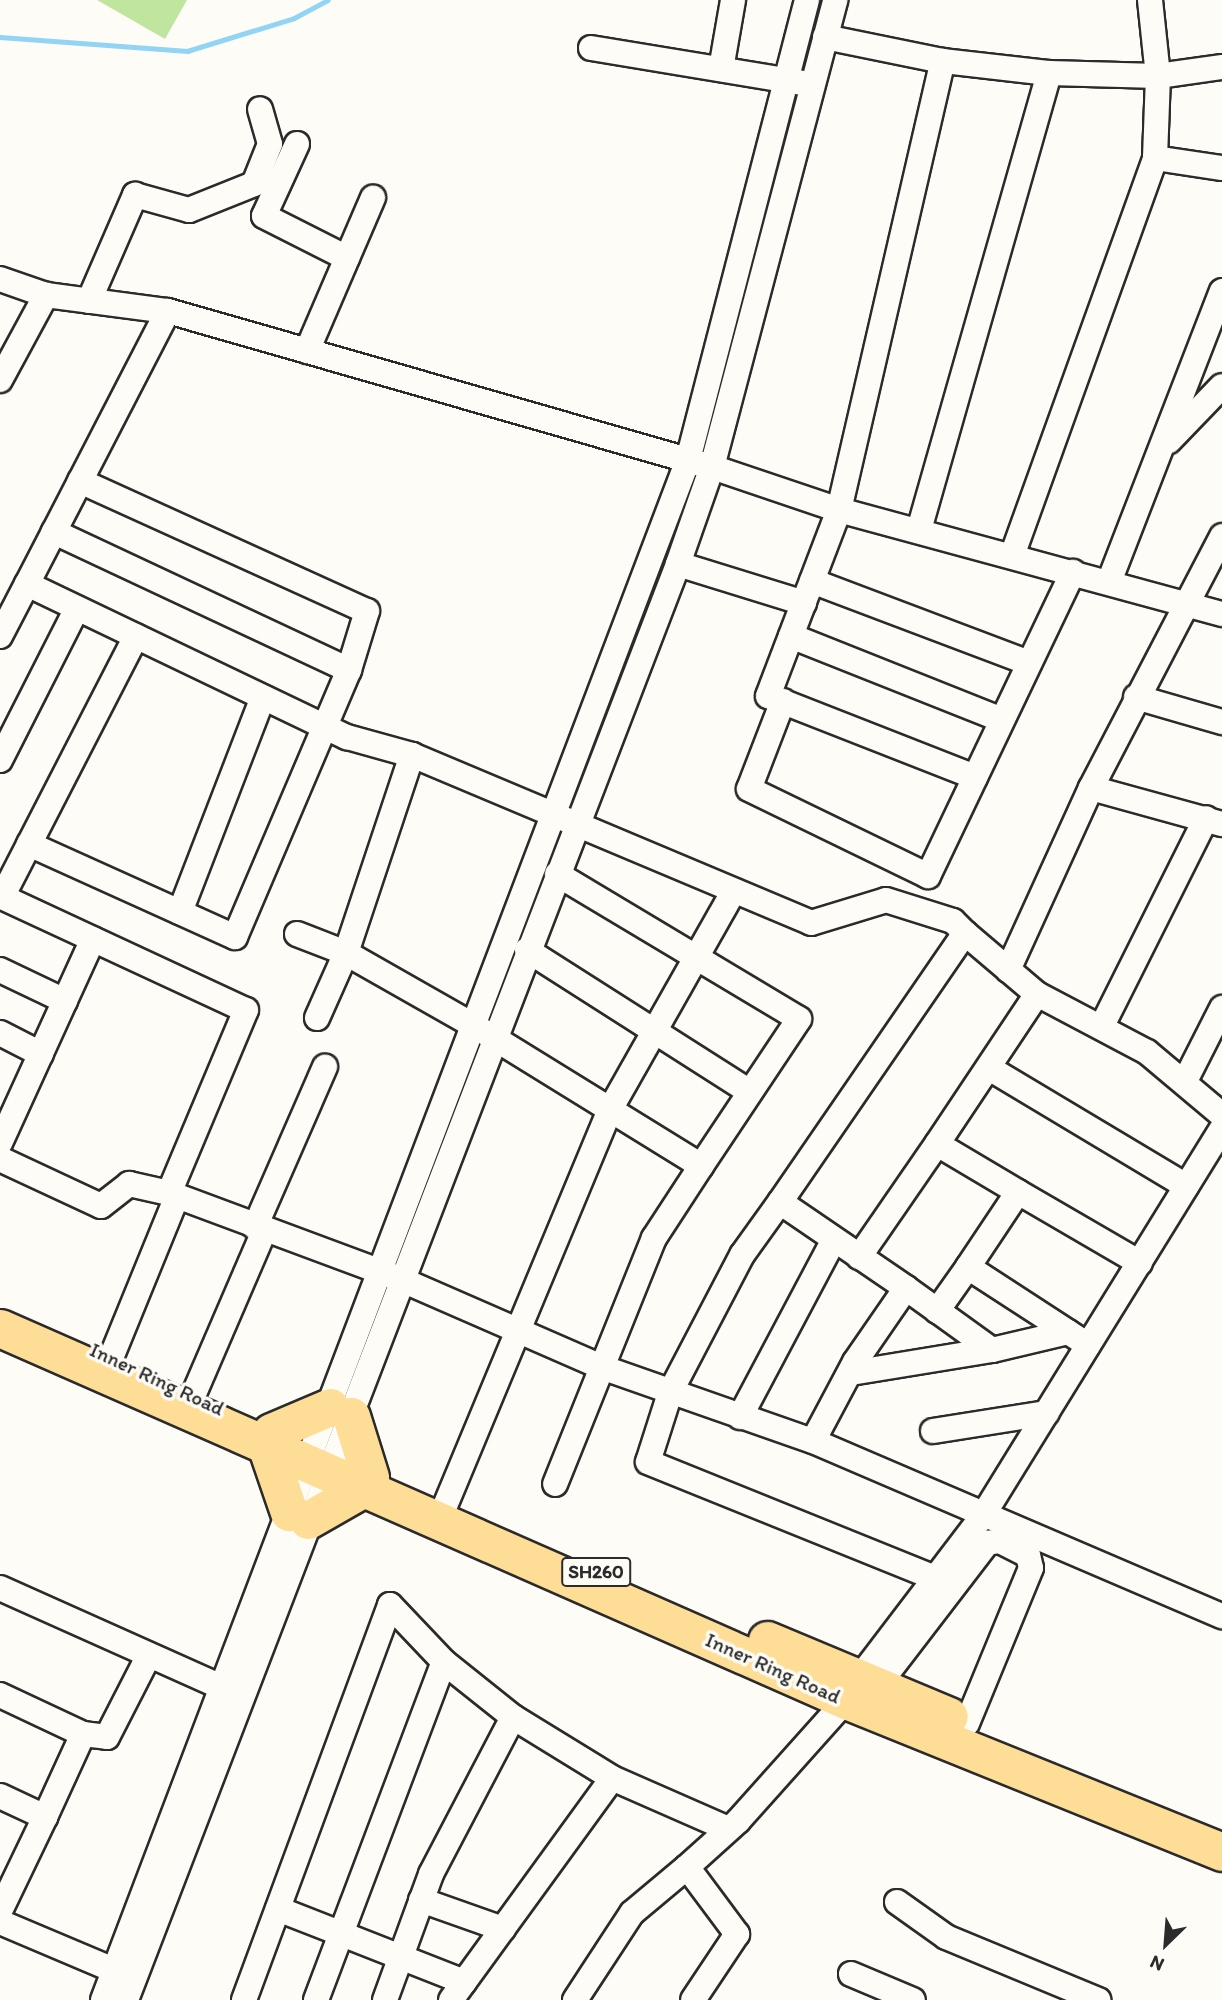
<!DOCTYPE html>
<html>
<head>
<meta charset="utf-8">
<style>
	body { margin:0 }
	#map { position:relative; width:1222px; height:2000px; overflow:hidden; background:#fdfcf7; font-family:Itim,sans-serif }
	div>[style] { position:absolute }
	.green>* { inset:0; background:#c0e59f }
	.stream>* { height:5px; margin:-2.5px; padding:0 2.5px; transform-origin:2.5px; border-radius:2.5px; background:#92d4f4 }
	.roads { filter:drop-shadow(2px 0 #2b2b2b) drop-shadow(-2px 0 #2b2b2b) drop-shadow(0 2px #2b2b2b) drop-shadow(0 -2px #2b2b2b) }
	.minor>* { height:24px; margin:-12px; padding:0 12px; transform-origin:12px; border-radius:12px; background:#fdfcf7 }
	.highway>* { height:37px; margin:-18.5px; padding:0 18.5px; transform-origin:18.5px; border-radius:18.5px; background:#fedd96 }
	span { translate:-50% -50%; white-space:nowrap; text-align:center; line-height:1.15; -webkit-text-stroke:7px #fdfcf7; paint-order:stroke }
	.shield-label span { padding:2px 5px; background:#fdfcf7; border:2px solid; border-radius:5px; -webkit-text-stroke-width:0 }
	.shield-label { font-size:19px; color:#2b2b2b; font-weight:700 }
	.street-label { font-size:21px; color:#2b2b2b }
	.north { position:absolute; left:1131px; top:1909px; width:70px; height:70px; -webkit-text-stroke:5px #fdfcf7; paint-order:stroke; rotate:205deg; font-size:19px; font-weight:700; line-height:28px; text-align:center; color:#2b2b2b }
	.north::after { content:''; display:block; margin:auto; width:24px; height:32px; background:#2b2b2b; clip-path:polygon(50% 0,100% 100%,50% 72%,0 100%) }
</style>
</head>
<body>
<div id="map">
	<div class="green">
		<div style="clip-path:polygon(97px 0,187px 0,165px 39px)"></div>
	</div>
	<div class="stream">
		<div style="left:0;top:37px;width:188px;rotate:4.3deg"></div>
		<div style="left:187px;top:51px;width:112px;rotate:-17.1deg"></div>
		<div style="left:294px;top:18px;width:38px;rotate:-28deg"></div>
	</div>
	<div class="roads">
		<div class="minor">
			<div style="left:1150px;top:0;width:76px;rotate:84deg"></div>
			<div style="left:1158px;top:76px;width:65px;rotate:-8deg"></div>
			<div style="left:825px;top:37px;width:120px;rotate:11.5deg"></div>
			<div style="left:591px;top:48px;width:214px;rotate:9.4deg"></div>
			<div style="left:721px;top:69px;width:70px;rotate:-80.1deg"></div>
			<div style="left:297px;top:144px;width:79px;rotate:114.6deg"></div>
			<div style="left:264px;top:216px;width:93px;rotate:26.8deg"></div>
			<div style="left:0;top:279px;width:49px;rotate:19.2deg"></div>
			<div style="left:46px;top:295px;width:123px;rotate:7.5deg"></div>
			<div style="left:168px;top:311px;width:566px;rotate:16deg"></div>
			<div style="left:712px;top:467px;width:134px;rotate:18.7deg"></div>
			<div style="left:839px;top:510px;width:397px;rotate:15.2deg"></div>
			<div style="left:89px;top:301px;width:116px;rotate:-66.5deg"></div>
			<div style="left:135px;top:195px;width:56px;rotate:15.5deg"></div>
			<div style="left:189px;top:210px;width:70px;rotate:-21.8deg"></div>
			<div style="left:254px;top:184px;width:43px;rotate:-68.2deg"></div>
			<div style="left:270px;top:144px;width:36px;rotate:-106deg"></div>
			<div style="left:307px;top:351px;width:167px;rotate:-66.7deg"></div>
			<div style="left:0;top:380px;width:97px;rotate:-61.6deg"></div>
			<div style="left:1169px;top:441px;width:76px;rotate:-46.1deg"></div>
			<div style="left:80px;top:481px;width:315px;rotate:24.4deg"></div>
			<div style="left:367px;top:611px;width:62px;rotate:107deg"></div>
			<div style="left:919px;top:530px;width:475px;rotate:-74.1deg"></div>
			<div style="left:1049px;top:73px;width:109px;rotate:1.6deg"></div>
			<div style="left:1158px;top:76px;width:82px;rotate:92.1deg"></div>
			<div style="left:1155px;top:158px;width:68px;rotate:8.5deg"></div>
			<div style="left:1012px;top:556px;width:423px;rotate:-70.2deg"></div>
			<div style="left:678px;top:564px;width:132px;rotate:17.2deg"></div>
			<div style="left:812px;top:581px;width:232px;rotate:20.7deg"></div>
			<div style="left:1109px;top:582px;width:312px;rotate:-68.8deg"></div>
			<div style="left:27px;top:584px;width:307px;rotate:-62.7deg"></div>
			<div style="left:0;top:636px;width:59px;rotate:-62.6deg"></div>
			<div style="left:27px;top:584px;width:355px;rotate:25.6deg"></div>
			<div style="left:347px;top:737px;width:67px;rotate:15.5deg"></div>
			<div style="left:791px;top:636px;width:227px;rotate:21.7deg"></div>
			<div style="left:1136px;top:697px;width:90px;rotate:16.2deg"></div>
			<div style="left:783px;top:701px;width:94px;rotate:111.1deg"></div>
			<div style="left:749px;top:789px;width:199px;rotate:25.9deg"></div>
			<div style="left:928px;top:876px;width:337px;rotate:-64.5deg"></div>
			<div style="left:0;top:760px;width:170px;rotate:-63.1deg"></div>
			<div style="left:975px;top:777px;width:222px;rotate:-158.6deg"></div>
			<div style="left:768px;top:696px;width:199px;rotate:-69.1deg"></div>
			<div style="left:839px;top:510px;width:461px;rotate:-77deg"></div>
			<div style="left:943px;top:61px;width:107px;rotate:6.5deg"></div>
			<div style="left:1091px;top:788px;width:284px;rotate:-62.5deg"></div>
			<div style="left:29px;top:844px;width:226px;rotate:24.3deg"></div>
			<div style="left:235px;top:937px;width:290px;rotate:-66.9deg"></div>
			<div style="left:349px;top:670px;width:326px;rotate:-154.9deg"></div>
			<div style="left:557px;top:874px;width:282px;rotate:30.9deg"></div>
			<div style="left:799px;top:1019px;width:177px;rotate:123.7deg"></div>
			<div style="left:0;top:896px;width:271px;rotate:24.9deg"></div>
			<div style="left:246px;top:1010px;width:199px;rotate:112.8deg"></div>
			<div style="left:169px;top:1193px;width:246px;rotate:20.4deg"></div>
			<div style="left:400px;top:1279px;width:223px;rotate:23.6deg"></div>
			<div style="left:604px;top:1368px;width:221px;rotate:19.3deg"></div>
			<div style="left:813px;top:1441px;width:445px;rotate:23.2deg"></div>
			<div style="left:2px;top:897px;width:293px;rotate:-62.8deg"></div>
			<div style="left:180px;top:912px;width:230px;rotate:-68.9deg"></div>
			<div style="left:965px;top:933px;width:94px;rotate:40.3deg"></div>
			<div style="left:1037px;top:994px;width:124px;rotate:27.8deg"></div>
			<div style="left:1147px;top:1052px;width:98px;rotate:40deg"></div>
			<div style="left:297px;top:934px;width:53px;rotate:21.2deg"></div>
			<div style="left:346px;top:953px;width:146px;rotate:29.6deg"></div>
			<div style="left:473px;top:1025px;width:268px;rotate:31.7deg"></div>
			<div style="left:701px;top:1166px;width:86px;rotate:123.1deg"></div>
			<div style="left:654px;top:1238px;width:265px;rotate:111.9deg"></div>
			<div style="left:527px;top:950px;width:264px;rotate:32.5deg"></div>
			<div style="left:0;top:970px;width:72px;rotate:25.5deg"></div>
			<div style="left:1008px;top:970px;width:200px;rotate:-65.5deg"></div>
			<div style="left:1091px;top:788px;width:136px;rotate:15.4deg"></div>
			<div style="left:317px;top:1018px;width:71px;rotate:-66deg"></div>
			<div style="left:346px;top:953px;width:209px;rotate:-71.6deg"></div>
			<div style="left:412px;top:755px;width:433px;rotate:22.8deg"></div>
			<div style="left:811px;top:923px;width:78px;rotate:-17deg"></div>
			<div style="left:886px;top:900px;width:70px;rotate:17.4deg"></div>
			<div style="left:953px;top:921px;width:17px;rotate:45deg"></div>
			<div style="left:965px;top:933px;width:326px;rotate:124.5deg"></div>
			<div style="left:780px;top:1202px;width:153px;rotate:34.3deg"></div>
			<div style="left:906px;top:1288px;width:90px;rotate:124.6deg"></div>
			<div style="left:855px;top:1362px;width:89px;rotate:118deg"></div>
			<div style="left:1103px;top:1024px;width:230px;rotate:-63.4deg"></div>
			<div style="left:0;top:1033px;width:46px;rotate:27.1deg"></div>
			<div style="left:989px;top:1068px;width:230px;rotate:30.9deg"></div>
			<div style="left:1185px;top:1081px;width:82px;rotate:-63.1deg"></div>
			<div style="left:0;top:1143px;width:224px;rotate:-65.5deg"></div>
			<div style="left:0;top:1159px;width:111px;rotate:25deg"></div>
			<div style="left:101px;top:1206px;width:36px;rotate:-38deg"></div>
			<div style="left:129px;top:1184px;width:41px;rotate:12.7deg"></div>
			<div style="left:1018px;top:1192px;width:94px;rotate:-149.3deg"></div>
			<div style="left:937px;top:1144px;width:180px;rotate:-56.3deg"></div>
			<div style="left:780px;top:1202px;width:65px;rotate:125.6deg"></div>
			<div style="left:742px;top:1255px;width:156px;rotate:117.6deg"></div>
			<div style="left:670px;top:1393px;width:72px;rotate:107.7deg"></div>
			<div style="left:648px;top:1462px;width:310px;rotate:22deg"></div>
			<div style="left:255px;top:1227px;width:175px;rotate:-66.4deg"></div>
			<div style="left:859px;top:1257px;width:137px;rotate:-55.4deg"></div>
			<div style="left:906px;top:1288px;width:106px;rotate:35.8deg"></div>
			<div style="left:992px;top:1350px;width:78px;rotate:-13.3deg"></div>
			<div style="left:937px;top:1311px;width:54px;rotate:-54.8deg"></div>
			<div style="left:1088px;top:1345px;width:143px;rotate:-147deg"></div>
			<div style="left:968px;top:1267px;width:90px;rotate:-56.3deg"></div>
			<div style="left:1018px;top:1192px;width:141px;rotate:30.2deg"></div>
			<div style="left:111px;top:1358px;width:175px;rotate:-67.8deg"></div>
			<div style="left:851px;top:1373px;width:143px;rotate:-9.3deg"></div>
			<div style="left:193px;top:1396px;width:180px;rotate:-66.7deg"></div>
			<div style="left:740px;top:1417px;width:197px;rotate:-62.1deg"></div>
			<div style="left:933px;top:1431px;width:115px;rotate:-9deg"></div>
			<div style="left:445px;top:1506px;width:431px;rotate:-67.4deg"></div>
			<div style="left:611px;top:1108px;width:248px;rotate:-60.5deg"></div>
			<div style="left:0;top:1588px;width:240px;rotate:24.1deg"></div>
			<div style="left:860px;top:1677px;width:201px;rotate:-52.7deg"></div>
			<div style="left:982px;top:1517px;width:456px;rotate:-58.3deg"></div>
			<div style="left:879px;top:1684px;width:178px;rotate:-52.5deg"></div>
			<div style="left:987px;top:1543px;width:13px;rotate:-9deg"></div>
			<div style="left:1000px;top:1541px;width:31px;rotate:27deg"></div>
			<div style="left:1028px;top:1555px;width:13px;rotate:77deg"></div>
			<div style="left:1031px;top:1568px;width:168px;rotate:112.4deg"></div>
			<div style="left:0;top:1695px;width:92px;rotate:25.2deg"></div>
			<div style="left:83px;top:1734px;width:91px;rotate:114.6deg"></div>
			<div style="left:83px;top:1734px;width:24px;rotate:7deg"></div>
			<div style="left:107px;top:1737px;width:88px;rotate:-62.9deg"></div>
			<div style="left:0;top:1796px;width:50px;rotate:25deg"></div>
			<div style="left:45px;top:1817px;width:104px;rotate:115.6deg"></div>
			<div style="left:687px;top:1867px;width:69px;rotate:-42deg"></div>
			<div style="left:738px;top:1821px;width:162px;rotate:-48.2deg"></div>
			<div style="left:421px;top:1900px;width:87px;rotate:19.5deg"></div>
			<div style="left:897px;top:1902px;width:60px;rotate:35.5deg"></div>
			<div style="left:946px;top:1937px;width:165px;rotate:22.5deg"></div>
			<div style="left:278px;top:1909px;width:200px;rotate:21.4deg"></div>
			<div style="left:0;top:1922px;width:139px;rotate:22.9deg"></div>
			<div style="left:851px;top:1974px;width:67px;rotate:22.8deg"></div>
			<div style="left:103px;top:2000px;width:1647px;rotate:-69.2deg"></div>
			<div style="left:688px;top:460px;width:475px;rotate:-75.5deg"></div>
			<div style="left:126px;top:2000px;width:1538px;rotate:-68.97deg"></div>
			<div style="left:678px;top:564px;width:103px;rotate:-70.7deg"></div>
			<div style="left:712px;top:467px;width:483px;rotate:-75.2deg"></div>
			<div style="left:244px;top:2000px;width:421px;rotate:-69.7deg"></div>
			<div style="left:390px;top:1605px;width:79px;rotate:46.5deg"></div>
			<div style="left:444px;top:1662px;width:88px;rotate:38.6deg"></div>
			<div style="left:513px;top:1717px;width:116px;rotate:31.6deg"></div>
			<div style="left:316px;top:2000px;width:361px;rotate:-69.3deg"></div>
			<div style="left:385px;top:2000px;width:134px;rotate:-69.9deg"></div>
			<div style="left:431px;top:1874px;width:177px;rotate:-62.4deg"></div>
			<div style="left:451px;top:2000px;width:274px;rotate:-54deg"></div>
			<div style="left:612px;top:1778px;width:127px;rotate:23.7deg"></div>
			<div style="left:575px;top:2000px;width:104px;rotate:-56.8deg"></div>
			<div style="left:632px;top:1913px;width:72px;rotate:-39.9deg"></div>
			<div style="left:687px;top:1867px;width:84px;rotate:53.3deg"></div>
			<div style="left:737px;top:1934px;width:79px;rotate:123.7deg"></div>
		</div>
		<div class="highway">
			<div style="left:0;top:1328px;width:924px;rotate:23.74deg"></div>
			<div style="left:846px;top:1700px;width:406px;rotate:22deg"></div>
			<div style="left:351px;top:1416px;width:64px;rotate:72.7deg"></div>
			<div style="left:271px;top:1432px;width:64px;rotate:-23deg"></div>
			<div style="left:266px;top:1445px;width:71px;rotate:71.1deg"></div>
			<div style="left:308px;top:1520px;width:62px;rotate:-29.9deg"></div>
			<div style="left:767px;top:1640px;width:197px;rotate:22.7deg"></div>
		</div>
	</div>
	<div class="shield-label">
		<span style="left:596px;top:1572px">SH260</span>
	</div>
	<div class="street-label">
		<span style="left:157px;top:1379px;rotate:25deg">Inner Ring Road</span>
		<span style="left:773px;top:1668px;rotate:24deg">Inner Ring Road</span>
	</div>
	<div class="north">N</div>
</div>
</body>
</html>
